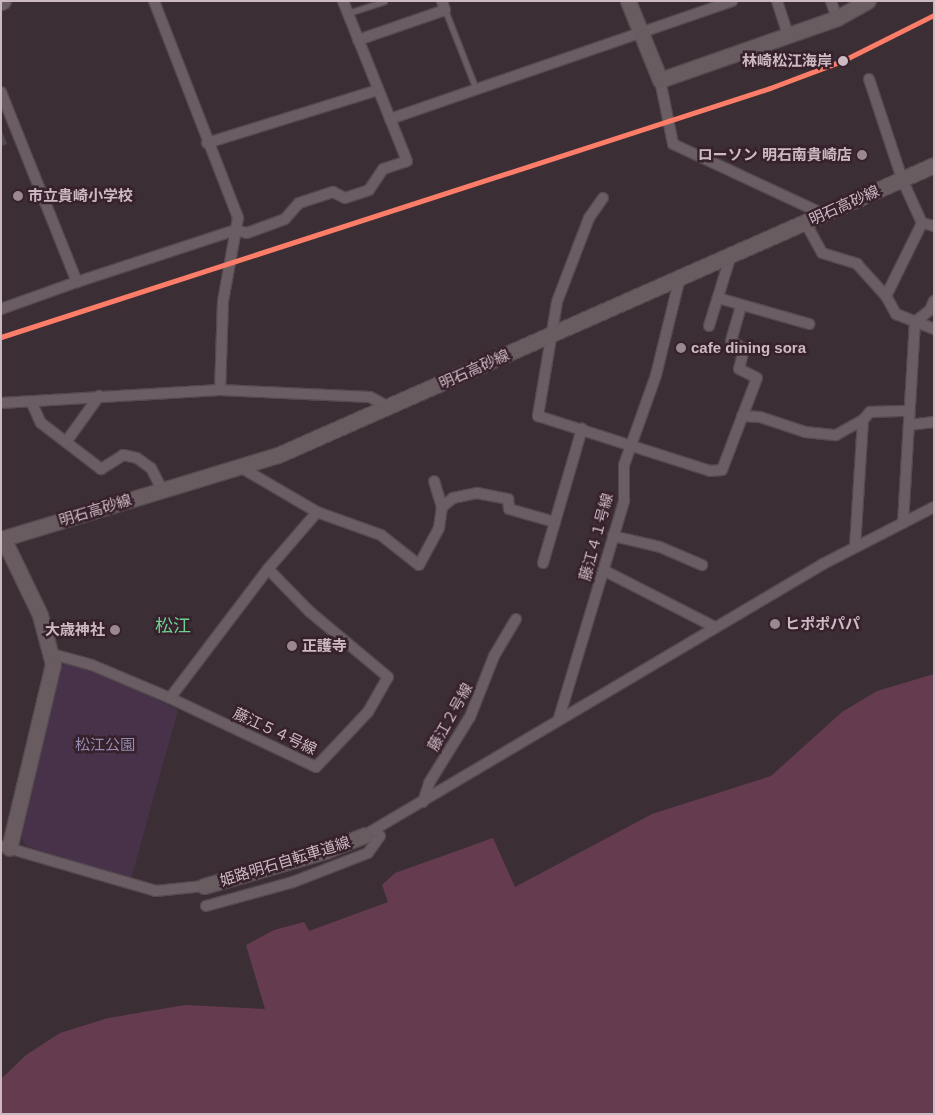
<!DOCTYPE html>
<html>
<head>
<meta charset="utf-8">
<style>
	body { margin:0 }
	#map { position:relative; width:935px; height:1115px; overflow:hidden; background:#3c2e35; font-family:Arial,"Noto Sans JP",sans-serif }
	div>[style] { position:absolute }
	.green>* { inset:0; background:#47324a }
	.water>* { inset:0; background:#643b4f }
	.building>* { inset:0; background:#51464c }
	.roads { filter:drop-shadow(1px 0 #544a4f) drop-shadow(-1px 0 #544a4f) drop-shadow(0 1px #544a4f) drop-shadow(0 -1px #544a4f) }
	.lane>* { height:5px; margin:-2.5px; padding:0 2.5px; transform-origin:2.5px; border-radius:2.5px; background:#6a5e64 }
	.street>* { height:10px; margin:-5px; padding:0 5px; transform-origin:5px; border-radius:5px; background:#6a5e64 }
	.secondary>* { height:15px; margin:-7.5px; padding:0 7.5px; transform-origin:7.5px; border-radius:7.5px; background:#685c61 }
	.rail-1>* { height:5px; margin:-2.5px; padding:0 2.5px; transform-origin:2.5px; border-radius:2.5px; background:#fe7d68 }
	.dots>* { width:14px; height:14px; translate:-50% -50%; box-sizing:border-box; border:2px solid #37212c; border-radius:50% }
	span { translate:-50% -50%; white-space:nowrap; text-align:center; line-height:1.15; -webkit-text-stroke:5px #37212c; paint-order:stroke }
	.stop-label { font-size:15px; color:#ccb9c2; font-weight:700 }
	.right { translate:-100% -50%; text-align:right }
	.poi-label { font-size:15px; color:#ccb9c2; font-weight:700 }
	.left { translate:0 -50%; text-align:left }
	.street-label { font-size:15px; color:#ccb9c2 }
	.park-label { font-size:15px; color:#938db0 }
	.quarter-label { font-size:18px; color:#6dd391 }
	.frame { position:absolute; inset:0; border:2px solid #ccb9c2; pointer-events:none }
</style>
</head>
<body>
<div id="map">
	<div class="green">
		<div style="clip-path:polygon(65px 663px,105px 674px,178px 710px,131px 879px,26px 846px,20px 835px,59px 669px)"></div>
	</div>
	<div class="water">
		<div style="clip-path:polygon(934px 674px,934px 1114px,1px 1114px,1px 1079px,26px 1055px,60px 1033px,108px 1018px,185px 1005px,265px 1009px,246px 945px,274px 930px,304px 922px,309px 931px,388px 902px,382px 885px,395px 873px,493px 838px,515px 887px,652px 814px,771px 776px,842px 712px,877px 691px)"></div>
	</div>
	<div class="building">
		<div style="clip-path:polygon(1px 129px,7px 144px,1px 146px)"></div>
	</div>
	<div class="roads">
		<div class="lane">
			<div style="left:445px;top:10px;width:85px;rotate:68.6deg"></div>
			<div style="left:348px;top:13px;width:38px;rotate:-18deg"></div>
		</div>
		<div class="street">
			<div style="left:154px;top:1px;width:233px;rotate:68.8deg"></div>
			<div style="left:238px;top:218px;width:84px;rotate:100.2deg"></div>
			<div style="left:223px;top:301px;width:89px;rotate:91.9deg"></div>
			<div style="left:777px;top:1px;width:36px;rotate:72deg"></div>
			<div style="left:831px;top:1px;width:18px;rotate:71deg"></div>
			<div style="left:358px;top:40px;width:92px;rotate:-19deg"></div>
			<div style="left:445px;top:10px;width:9px;rotate:-108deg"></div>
			<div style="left:869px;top:79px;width:105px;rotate:71.7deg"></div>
			<div style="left:902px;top:179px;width:48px;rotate:65.6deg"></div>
			<div style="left:922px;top:223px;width:12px;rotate:14deg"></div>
			<div style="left:660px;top:80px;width:65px;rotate:78.5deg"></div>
			<div style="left:673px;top:144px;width:166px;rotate:25deg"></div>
			<div style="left:1px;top:92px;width:205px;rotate:68.2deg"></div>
			<div style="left:77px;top:282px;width:166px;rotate:-18.2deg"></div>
			<div style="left:235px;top:230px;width:12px;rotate:14deg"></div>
			<div style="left:247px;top:233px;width:40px;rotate:-20.2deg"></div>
			<div style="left:285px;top:219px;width:21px;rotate:-49deg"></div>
			<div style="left:299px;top:203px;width:36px;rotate:-18deg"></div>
			<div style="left:333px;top:192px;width:13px;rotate:27deg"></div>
			<div style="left:345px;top:198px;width:25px;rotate:-18deg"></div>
			<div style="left:369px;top:190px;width:25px;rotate:-56deg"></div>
			<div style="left:383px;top:169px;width:25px;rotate:-18deg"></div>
			<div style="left:407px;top:161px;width:172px;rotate:-111.8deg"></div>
			<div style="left:390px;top:119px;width:362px;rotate:-19deg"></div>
			<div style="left:207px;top:143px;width:179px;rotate:-17.2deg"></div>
			<div style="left:603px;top:198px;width:24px;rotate:125deg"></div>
			<div style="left:589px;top:218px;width:90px;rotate:110.9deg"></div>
			<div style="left:557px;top:302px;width:116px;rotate:99.5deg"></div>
			<div style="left:538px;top:416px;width:181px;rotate:17.7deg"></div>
			<div style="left:710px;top:471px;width:12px;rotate:-5deg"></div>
			<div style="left:722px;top:470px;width:98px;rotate:-69.2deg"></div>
			<div style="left:757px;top:378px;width:20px;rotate:-153deg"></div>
			<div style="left:739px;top:369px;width:21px;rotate:-76deg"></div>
			<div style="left:744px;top:349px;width:15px;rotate:-148deg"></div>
			<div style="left:731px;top:341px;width:37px;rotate:-74deg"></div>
			<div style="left:805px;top:222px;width:35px;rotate:61deg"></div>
			<div style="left:822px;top:253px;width:37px;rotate:17deg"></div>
			<div style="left:857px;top:264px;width:43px;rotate:47.8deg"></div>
			<div style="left:886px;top:296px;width:21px;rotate:61deg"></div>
			<div style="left:896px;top:314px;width:41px;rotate:21.5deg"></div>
			<div style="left:886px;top:296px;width:81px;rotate:-63.7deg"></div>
			<div style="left:718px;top:298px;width:95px;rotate:15.9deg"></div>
			<div style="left:1px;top:309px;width:81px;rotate:-19.6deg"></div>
			<div style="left:709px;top:326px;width:74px;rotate:-72.8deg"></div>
			<div style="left:31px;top:401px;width:24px;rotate:66deg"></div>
			<div style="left:41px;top:423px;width:76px;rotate:37.5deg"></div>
			<div style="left:101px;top:469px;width:26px;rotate:-32deg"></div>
			<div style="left:123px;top:455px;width:14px;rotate:12deg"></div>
			<div style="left:137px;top:458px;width:17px;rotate:36deg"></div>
			<div style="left:151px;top:468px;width:25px;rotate:63deg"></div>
			<div style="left:1px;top:403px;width:219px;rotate:-3.4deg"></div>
			<div style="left:220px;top:390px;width:150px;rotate:2.7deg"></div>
			<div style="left:370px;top:397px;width:21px;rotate:28deg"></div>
			<div style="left:742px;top:416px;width:18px;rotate:3deg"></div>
			<div style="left:760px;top:417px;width:47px;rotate:18.4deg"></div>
			<div style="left:805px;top:432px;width:31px;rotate:6deg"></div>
			<div style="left:836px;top:435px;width:31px;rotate:-29deg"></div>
			<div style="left:909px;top:425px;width:25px;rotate:-7deg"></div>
			<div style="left:66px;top:442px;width:57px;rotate:-54.3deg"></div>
			<div style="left:240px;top:467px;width:89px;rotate:30.3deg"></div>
			<div style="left:317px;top:512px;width:68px;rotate:19.8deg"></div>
			<div style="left:381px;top:535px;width:48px;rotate:38.3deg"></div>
			<div style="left:419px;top:565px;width:42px;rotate:-61.6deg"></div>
			<div style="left:439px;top:528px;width:21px;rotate:-82deg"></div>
			<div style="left:442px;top:507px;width:27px;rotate:-107deg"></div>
			<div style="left:442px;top:507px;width:14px;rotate:-39deg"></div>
			<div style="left:453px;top:498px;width:25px;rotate:-12deg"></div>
			<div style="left:477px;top:493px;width:32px;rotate:11deg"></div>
			<div style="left:508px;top:499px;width:10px;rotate:84deg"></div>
			<div style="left:509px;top:509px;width:48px;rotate:15.8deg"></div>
			<div style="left:903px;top:523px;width:201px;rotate:-86.6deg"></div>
			<div style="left:915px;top:322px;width:19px;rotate:-39deg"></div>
			<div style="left:930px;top:310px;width:10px;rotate:-66deg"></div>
			<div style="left:613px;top:536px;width:48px;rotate:13.2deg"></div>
			<div style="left:660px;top:547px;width:46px;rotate:23.2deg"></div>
			<div style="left:855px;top:547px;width:127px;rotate:-86.4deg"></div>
			<div style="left:863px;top:420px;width:11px;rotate:-49deg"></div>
			<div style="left:870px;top:412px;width:38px;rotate:-2deg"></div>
			<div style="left:543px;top:563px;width:140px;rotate:-73.8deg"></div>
			<div style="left:603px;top:570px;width:126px;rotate:27deg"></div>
			<div style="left:52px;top:654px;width:41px;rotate:15.4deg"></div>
			<div style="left:92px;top:665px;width:85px;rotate:22.9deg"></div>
			<div style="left:170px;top:698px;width:161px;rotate:25.3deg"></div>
			<div style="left:316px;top:767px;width:76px;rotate:-46.6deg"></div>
			<div style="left:368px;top:712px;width:40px;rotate:-60.3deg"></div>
			<div style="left:388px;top:677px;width:102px;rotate:-140.2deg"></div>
			<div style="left:310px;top:612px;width:60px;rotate:-134.3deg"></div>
			<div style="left:170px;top:698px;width:162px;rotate:-52.8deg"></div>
			<div style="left:268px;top:569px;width:75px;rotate:-49.3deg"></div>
			<div style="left:559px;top:718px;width:227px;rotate:-73.3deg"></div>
			<div style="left:624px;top:501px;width:36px;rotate:-90deg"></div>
			<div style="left:624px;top:465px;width:96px;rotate:-70.4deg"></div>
			<div style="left:656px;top:375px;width:101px;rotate:-76.2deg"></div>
			<div style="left:423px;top:802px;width:20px;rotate:-72deg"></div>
			<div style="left:429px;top:783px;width:78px;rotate:-58.2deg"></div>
			<div style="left:470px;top:717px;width:66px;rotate:-68.5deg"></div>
			<div style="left:494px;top:656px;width:43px;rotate:-59.3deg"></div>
			<div style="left:365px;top:835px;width:532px;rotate:-30.61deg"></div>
			<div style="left:823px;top:564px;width:125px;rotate:-27.2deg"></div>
			<div style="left:1px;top:846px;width:161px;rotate:16.2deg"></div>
			<div style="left:156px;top:891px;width:48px;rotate:-5.9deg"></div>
			<div style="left:206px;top:906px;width:90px;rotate:-15.4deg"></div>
			<div style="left:293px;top:882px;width:80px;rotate:-21.1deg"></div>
			<div style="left:368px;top:853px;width:21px;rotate:-55deg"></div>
		</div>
		<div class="secondary">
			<div style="left:628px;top:1px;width:85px;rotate:67.9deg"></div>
			<div style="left:660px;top:80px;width:188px;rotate:-19.3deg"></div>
			<div style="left:837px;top:18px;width:35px;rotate:-29deg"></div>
			<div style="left:1px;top:2px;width:2px;rotate:-27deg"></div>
			<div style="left:3px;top:538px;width:85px;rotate:64.3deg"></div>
			<div style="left:40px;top:615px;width:51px;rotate:75.1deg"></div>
			<div style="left:53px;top:664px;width:189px;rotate:103.4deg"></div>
			<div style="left:1px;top:539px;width:289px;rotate:-16.9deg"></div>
			<div style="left:278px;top:455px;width:717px;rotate:-23.85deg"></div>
			<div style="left:204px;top:886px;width:126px;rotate:-16.1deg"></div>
			<div style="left:325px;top:851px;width:43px;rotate:-21.8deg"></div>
		</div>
	</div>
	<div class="rail-1">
		<div style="left:1px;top:337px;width:808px;rotate:-17.94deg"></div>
		<div style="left:770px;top:88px;width:77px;rotate:-20.6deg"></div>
		<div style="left:842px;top:61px;width:103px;rotate:-26.6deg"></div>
	</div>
	<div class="dots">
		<div style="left:843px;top:61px;background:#ccb9c2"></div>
		<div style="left:862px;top:155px;background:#9a8891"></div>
		<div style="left:18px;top:196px;background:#9a8891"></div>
		<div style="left:681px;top:348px;background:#9a8891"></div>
		<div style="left:775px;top:624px;background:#9a8891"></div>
		<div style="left:115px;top:630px;background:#9a8891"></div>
		<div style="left:292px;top:646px;background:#9a8891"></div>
	</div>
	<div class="stop-label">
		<span class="right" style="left:832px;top:61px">林崎松江海岸</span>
	</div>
	<div class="poi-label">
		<span class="right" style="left:852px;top:155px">ローソン 明石南貴崎店</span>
		<span class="left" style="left:28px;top:196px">市立貴崎小学校</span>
		<span class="left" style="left:691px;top:348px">cafe dining sora</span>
		<span class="left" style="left:785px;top:624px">ヒポポパパ</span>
		<span class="right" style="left:105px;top:630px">大歳神社</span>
		<span class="left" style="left:302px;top:646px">正護寺</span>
	</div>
	<div class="street-label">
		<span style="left:844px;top:205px;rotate:-24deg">明石高砂線</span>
		<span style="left:474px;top:369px;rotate:-24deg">明石高砂線</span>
		<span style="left:95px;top:510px;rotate:-17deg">明石高砂線</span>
		<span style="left:596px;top:537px;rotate:-75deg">藤江４１号線</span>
		<span style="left:450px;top:717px;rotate:-61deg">藤江２号線</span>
		<span style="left:275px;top:731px;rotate:25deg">藤江５４号線</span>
		<span style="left:285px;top:861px;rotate:-17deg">姫路明石自転車道線</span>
	</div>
	<div class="park-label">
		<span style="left:105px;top:745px">松江公園</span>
	</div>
	<div class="quarter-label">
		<span style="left:173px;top:626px">松江</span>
	</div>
	<div class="frame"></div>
</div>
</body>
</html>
